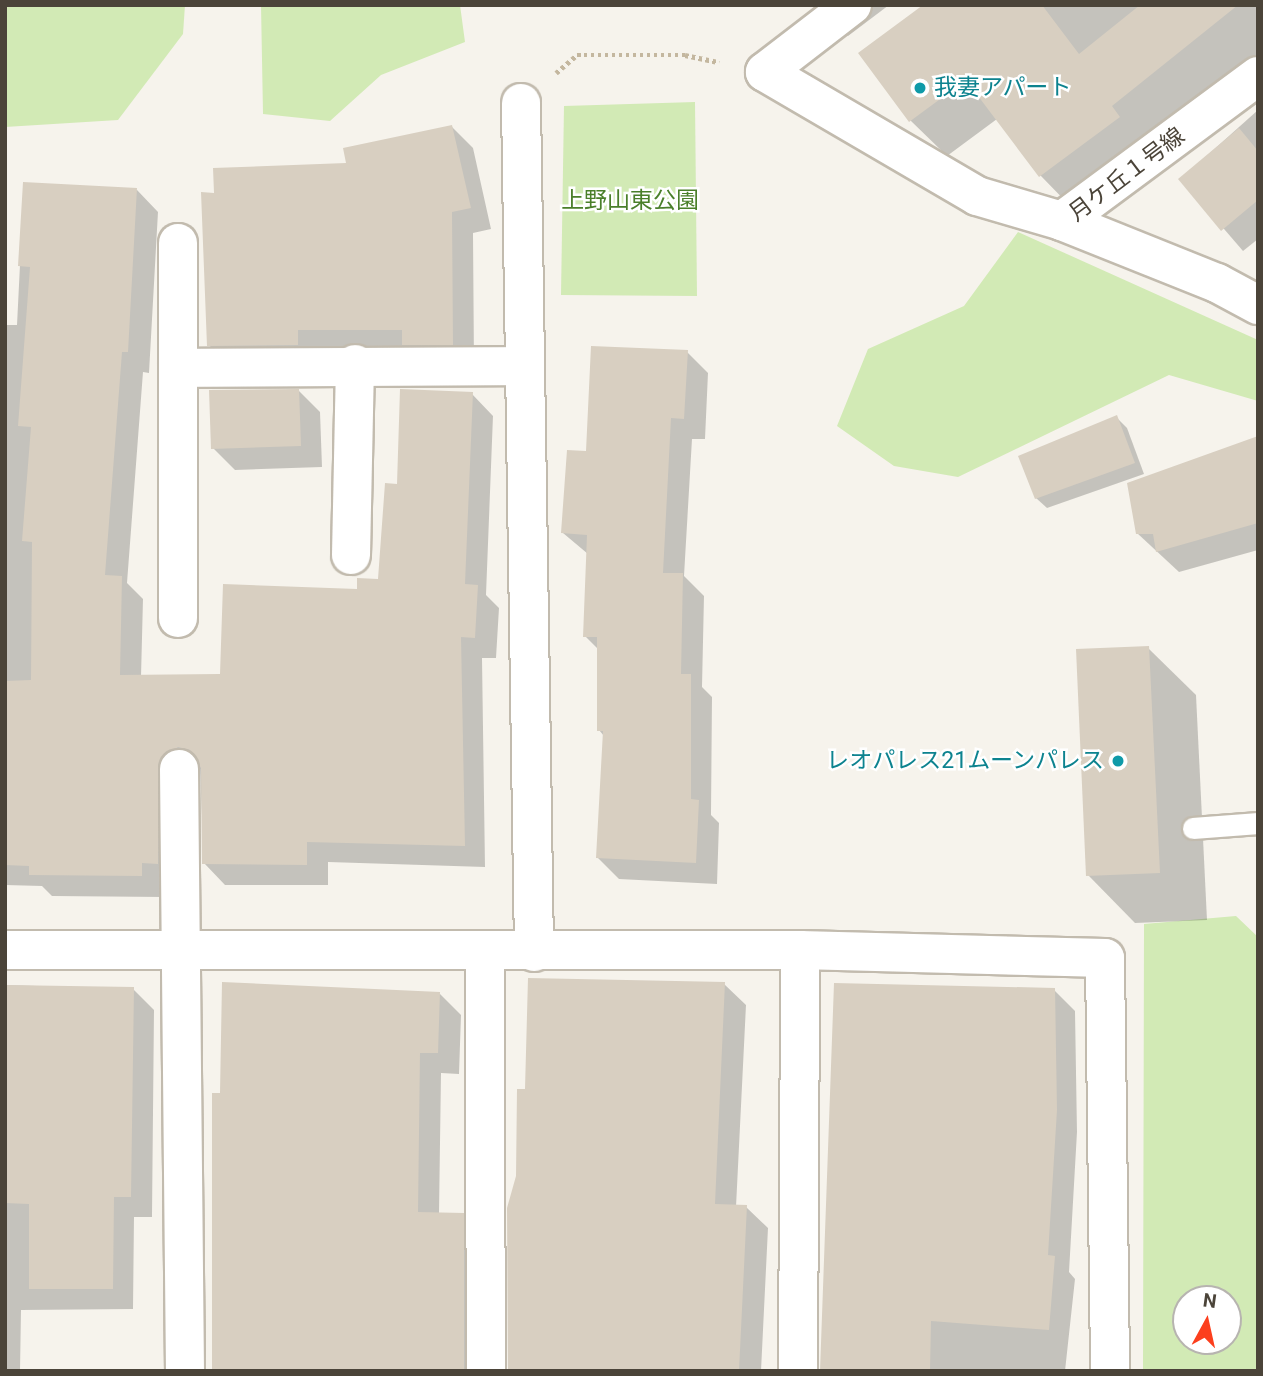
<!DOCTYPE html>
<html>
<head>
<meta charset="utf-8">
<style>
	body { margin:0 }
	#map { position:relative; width:1263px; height:1376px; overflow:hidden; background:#f6f3ec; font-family:Roboto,"Noto Sans JP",sans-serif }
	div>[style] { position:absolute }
	.green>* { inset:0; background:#d2eab5 }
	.shadow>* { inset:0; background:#0003 }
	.building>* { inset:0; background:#d8cfc1 }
	.path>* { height:4.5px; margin-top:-2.25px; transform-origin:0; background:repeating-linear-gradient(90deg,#c4b79f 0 3.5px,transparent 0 7px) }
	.roads { filter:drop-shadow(2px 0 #c2bbae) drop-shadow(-2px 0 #c2bbae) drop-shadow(0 2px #c2bbae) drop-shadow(0 -2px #c2bbae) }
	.lane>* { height:21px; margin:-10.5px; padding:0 10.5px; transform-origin:10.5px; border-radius:10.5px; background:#fff }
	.street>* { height:38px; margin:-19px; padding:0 19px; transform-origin:19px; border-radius:19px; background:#fff }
	.dots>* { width:19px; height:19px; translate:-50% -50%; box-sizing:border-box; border:4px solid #fff; border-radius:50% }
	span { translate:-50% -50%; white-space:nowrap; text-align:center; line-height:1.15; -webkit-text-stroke:5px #fff; paint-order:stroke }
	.culture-label { font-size:23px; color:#0d838f }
	.left { translate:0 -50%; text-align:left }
	.right { translate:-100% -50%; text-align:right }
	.street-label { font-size:23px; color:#4b4439 }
	.park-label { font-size:23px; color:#4a7f2a }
	.frame { position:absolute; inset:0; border:7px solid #4b4439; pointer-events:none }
	.north { position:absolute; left:1172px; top:1285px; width:70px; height:70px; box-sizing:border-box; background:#fff; border:2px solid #b7b4b0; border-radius:50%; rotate:8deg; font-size:19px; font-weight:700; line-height:28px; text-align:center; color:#4b4439 }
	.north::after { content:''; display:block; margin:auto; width:24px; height:32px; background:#fc3f1d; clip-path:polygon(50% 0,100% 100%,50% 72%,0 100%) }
</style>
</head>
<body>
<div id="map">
	<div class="green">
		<div style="clip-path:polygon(5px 5px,185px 5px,183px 34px,118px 120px,5px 127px)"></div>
		<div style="clip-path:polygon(261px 5px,460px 5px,465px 42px,381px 75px,330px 121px,263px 114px)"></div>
		<div style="clip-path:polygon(695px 102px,697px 296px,561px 295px,564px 106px)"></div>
		<div style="clip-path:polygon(1018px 232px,1258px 340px,1258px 401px,1169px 375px,958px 477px,894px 466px,837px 426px,868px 349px,964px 306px)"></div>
		<div style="clip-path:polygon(evenodd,1236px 916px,1258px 937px,1258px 1371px,1143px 1371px,1144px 924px,1236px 916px,1228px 1299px,1228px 1341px,1186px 1341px,1186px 1299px,1228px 1299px)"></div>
	</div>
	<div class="shadow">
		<div style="clip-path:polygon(818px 5px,889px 5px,848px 36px)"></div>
		<div style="clip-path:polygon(926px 5px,1258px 5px,1258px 54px,1146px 143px,1076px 212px,1041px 176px,997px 119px,947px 156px,911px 121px,861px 54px)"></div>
		<div style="clip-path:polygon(1258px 110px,1258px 239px,1243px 251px,1181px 179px)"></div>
		<div style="clip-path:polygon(452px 127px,473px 148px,491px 229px,473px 233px,474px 365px,230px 367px,209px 345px,216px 195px,348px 164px)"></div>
		<div style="clip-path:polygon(24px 184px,137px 190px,158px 212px,149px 373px,143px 372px,127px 583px,143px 599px,141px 677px,222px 676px,379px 581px,398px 486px,472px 394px,493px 416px,486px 595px,499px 608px,496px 658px,482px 658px,485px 867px,328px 862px,328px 885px,225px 885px,204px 863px,200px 768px,180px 780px,163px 897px,52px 896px,42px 886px,5px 885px,5px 325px,17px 325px)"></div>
		<div style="clip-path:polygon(687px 352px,708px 373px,705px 439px,692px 439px,684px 576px,704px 596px,702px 687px,712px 697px,711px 815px,719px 823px,717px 884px,619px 879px,598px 858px,604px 736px,599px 730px,599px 650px,585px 636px,588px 554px,563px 533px,587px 453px)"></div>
		<div style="clip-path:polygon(299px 391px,320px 412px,322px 467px,235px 470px,213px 448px)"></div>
		<div style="clip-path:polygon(1116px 417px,1127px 428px,1144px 474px,1047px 508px,1036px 498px)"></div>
		<div style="clip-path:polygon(1258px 438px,1258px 550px,1179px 572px,1137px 533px)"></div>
		<div style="clip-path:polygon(1148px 648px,1196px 695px,1207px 920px,1135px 923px,1088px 875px)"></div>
		<div style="clip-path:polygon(724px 984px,746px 1005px,736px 1207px,746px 1207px,768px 1228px,761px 1371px,510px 1371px,518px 1176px,527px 1091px)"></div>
		<div style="clip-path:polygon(5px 985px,133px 989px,154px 1010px,152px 1217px,134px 1217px,133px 1309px,21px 1310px,20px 1371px,5px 1371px)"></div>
		<div style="clip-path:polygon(836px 985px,1054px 990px,1075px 1011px,1077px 1132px,1069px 1272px,1075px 1279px,1065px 1371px,822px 1371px)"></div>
		<div style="clip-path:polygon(440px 994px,461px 1015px,459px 1074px,441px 1073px,439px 1214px,463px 1214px,484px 1236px,486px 1371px,215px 1371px,222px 1095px)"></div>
	</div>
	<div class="building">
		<div style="clip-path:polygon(923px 5px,1042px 5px,1079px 54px,1140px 5px,1238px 5px,1112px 106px,1120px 117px,1039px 177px,966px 80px,909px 122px,858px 53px)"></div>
		<div style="clip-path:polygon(452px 125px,471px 208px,452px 212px,453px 345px,402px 345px,402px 330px,298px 330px,298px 345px,207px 346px,201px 192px,214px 193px,213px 168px,346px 163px,343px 148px)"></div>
		<div style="clip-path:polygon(1239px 128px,1258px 151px,1258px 200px,1221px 231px,1178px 179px)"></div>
		<div style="clip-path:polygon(23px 182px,137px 188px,128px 352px,122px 352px,105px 575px,122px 576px,120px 675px,220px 674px,223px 584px,357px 589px,357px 578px,378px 579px,385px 483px,397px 484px,400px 389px,473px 392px,465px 584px,478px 585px,475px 638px,461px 637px,465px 846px,307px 842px,307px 865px,202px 864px,201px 768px,190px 750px,178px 747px,160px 759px,158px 864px,142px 863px,142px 876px,29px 875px,29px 866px,5px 865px,5px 681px,31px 680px,32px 542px,22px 541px,31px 427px,18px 426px,30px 267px,18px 266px)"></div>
		<div style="clip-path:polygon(591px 346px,688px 350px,684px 419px,671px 418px,663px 573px,683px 573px,681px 674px,691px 674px,691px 799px,699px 800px,696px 863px,596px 858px,603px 731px,597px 731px,597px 637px,583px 637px,587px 535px,561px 533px,567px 450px,586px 451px)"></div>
		<div style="clip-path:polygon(299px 389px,301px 446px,211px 449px,209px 390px)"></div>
		<div style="clip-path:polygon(1117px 415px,1135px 463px,1035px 499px,1018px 456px)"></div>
		<div style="clip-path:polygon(1258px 436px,1258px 523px,1156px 552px,1153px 534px,1136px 534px,1127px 483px)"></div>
		<div style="clip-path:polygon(1149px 646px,1160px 873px,1086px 876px,1076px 649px)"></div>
		<div style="clip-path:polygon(528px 978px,725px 982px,715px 1204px,747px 1205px,739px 1371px,508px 1371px,507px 1208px,516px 1176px,517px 1089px,525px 1089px)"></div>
		<div style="clip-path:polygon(222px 982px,440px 992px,438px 1053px,420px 1053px,418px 1212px,464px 1213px,464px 1371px,212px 1371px,212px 1093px,220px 1093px)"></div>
		<div style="clip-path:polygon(834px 983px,1055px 988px,1057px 1110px,1048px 1255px,1055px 1256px,1049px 1330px,931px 1321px,930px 1371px,820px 1371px)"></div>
		<div style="clip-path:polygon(5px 985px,134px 987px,131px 1197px,114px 1197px,113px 1289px,29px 1289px,29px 1204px,5px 1203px)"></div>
	</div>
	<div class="path">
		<div style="left:556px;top:73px;width:28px;rotate:-41deg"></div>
		<div style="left:577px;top:55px;width:108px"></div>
		<div style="left:685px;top:55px;width:35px;rotate:12deg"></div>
	</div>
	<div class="roads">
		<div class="lane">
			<div style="left:1193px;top:828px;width:65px;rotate:-4.4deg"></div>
		</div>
		<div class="street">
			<div style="left:852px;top:5px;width:110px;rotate:142.4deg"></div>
			<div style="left:765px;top:72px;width:246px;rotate:30.3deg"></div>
			<div style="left:977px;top:196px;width:89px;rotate:16.4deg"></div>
			<div style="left:1258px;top:76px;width:244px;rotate:143.5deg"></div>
			<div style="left:1062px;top:221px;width:167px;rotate:21.8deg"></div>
			<div style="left:1217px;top:283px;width:47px;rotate:28.2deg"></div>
			<div style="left:521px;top:103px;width:849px;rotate:89.12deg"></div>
			<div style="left:178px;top:243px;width:375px;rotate:90deg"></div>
			<div style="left:178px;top:368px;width:345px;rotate:-0.3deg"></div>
			<div style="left:351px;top:555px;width:191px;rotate:-88.8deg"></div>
			<div style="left:179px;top:769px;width:602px;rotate:89.43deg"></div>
			<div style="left:5px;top:950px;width:795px"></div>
			<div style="left:800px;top:950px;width:305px;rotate:1.5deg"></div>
			<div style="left:1105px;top:958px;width:413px;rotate:89.3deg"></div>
			<div style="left:485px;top:952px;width:419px;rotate:89.9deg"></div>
			<div style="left:798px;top:1371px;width:421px;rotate:-89.7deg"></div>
		</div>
	</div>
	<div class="dots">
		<div style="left:920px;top:88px;background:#0f9aa8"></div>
		<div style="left:1118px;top:761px;background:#0f9aa8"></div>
	</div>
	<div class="culture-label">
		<span class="left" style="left:934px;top:88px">我妻アパート</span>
		<span class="right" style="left:1104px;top:761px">レオパレス21ムーンパレス</span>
	</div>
	<div class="street-label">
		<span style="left:1127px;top:175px;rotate:-37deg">月ケ丘１号線</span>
	</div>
	<div class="park-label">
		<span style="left:630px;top:201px">上野山東公園</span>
	</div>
	<div class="frame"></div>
	<div class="north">N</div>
</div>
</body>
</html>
